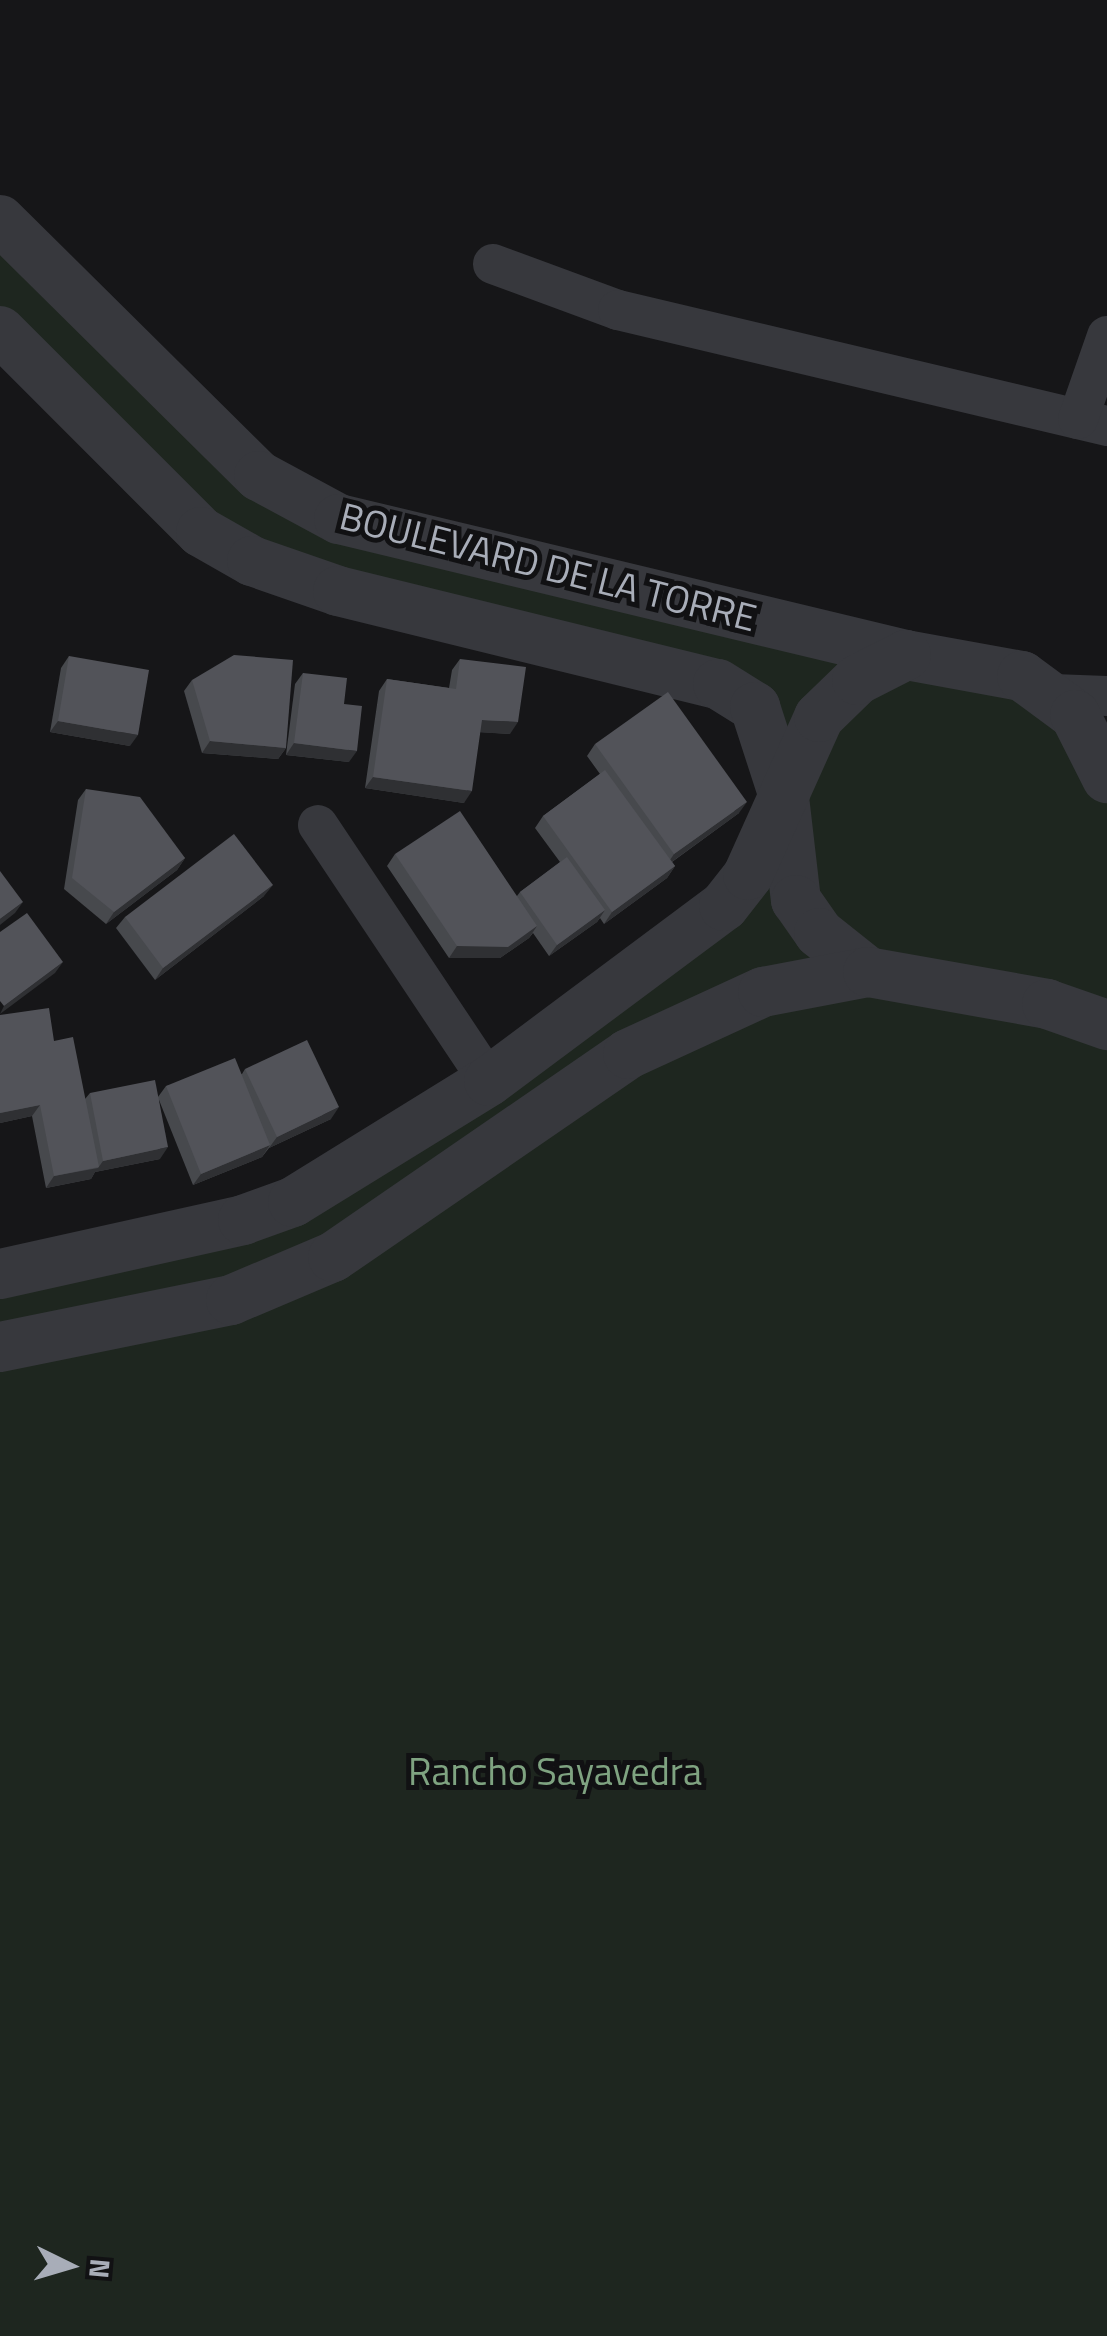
<!DOCTYPE html>
<html>
<head>
<meta charset="utf-8">
<style>
	body { margin:0 }
	#map { position:relative; width:1107px; height:2336px; overflow:hidden; background:#161618; font-family:"Titillium Web",sans-serif }
	div>[style] { position:absolute }
	.green>* { inset:0; background:#1e261f }
	.minor>* { height:40px; margin:-20px; padding:0 20px; transform-origin:20px; border-radius:20px; background:#37383d }
	.tertiary>* { height:50px; margin:-25px; padding:0 25px; transform-origin:25px; border-radius:25px; background:#37383d }
	.wall>* { inset:0; background:#47494d }
	.shaded-wall>* { inset:0; background:#2f3033 }
	.building>* { inset:0; background:#525359 }
	span { translate:-50% -50%; white-space:nowrap; text-align:center; line-height:1.15; -webkit-text-stroke:10px #111113; paint-order:stroke }
	.street-label { font-size:38px; color:#a8adb8 }
	.park-label { font-size:38px; color:#7fa381 }
	.north { position:absolute; left:20px; top:2216px; width:100px; height:100px; -webkit-text-stroke:8px #111113; paint-order:stroke; rotate:95deg; font-size:28px; font-weight:700; line-height:40px; text-align:center; color:#a8adb8 }
	.north::after { content:''; display:block; margin:auto; width:35px; height:45px; background:#a8adb8; clip-path:polygon(50% 0,100% 100%,50% 72%,0 100%) }
</style>
</head>
<body>
<div id="map">
	<div class="green">
		<div style="clip-path:polygon(0 220px,259px 475px,339px 519px,905px 659px,1021px 679px,1075px 716px,1092px 739px,1107px 778px,1107px 2336px,0 2336px,0 1274px,243px 1220px,293px 1202px,339px 1174px,489px 1081px,724px 906px,748px 875px,784px 800px,785px 857px,795px 901px,818px 934px,864px 969px,822px 932px,799px 898px,776px 748px,756px 705px,721px 682px,338px 591px,252px 561px,201px 532px,0 333px)"></div>
	</div>
	<div class="minor">
		<div style="left:493px;top:264px;width:133px;rotate:20.2deg"></div>
		<div style="left:618px;top:310px;width:503px;rotate:13.34deg"></div>
		<div style="left:1078px;top:419px;width:88px;rotate:-70.7deg"></div>
		<div style="left:1053px;top:694px;width:54px;rotate:2.1deg"></div>
		<div style="left:318px;top:825px;width:308px;rotate:56.3deg"></div>
	</div>
	<div class="tertiary">
		<div style="left:0;top:220px;width:364px;rotate:44.7deg"></div>
		<div style="left:259px;top:476px;width:91px;rotate:28.3deg"></div>
		<div style="left:339px;top:519px;width:583px;rotate:13.49deg"></div>
		<div style="left:906px;top:655px;width:118px;rotate:10.3deg"></div>
		<div style="left:1022px;top:676px;width:66px;rotate:36.3deg"></div>
		<div style="left:1075px;top:715px;width:71px;rotate:63.1deg"></div>
		<div style="left:0;top:331px;width:284px;rotate:45deg"></div>
		<div style="left:201px;top:532px;width:59px;rotate:29.6deg"></div>
		<div style="left:252px;top:561px;width:91px;rotate:19.2deg"></div>
		<div style="left:338px;top:591px;width:391px;rotate:13.8deg"></div>
		<div style="left:718px;top:684px;width:44px;rotate:31.9deg"></div>
		<div style="left:755px;top:707px;width:95px;rotate:72.1deg"></div>
		<div style="left:784px;top:797px;width:104px;rotate:83.4deg"></div>
		<div style="left:796px;top:900px;width:40px;rotate:55.1deg"></div>
		<div style="left:819px;top:933px;width:63px;rotate:38.5deg"></div>
		<div style="left:0;top:1274px;width:249px;rotate:-12.5deg"></div>
		<div style="left:243px;top:1220px;width:53px;rotate:-19.8deg"></div>
		<div style="left:293px;top:1202px;width:230px;rotate:-31.7deg"></div>
		<div style="left:489px;top:1081px;width:293px;rotate:-36.7deg"></div>
		<div style="left:724px;top:906px;width:39px;rotate:-52deg"></div>
		<div style="left:748px;top:875px;width:173px;rotate:-65.8deg"></div>
		<div style="left:819px;top:717px;width:53px;rotate:-44.2deg"></div>
		<div style="left:857px;top:680px;width:55px;rotate:-27deg"></div>
		<div style="left:0;top:1347px;width:236px;rotate:-11.5deg"></div>
		<div style="left:231px;top:1300px;width:111px;rotate:-22.9deg"></div>
		<div style="left:333px;top:1257px;width:358px;rotate:-34.5deg"></div>
		<div style="left:628px;top:1054px;width:149px;rotate:-24.7deg"></div>
		<div style="left:763px;top:992px;width:107px;rotate:-10.8deg"></div>
		<div style="left:868px;top:972px;width:182px;rotate:10.1deg"></div>
		<div style="left:1047px;top:1004px;width:64px;rotate:19.3deg"></div>
	</div>
	<div class="wall">
		<div style="clip-path:polygon(69px 656px,130px 746px,50px 732px,61px 668px)"></div>
		<div style="clip-path:polygon(460px 659px,510px 734px,480px 732px,464px 803px,365px 788px,379px 691px,387px 679px,449px 688px,452px 670px)"></div>
		<div style="clip-path:polygon(303px 673px,344px 704px,349px 762px,286px 755px,295px 684px)"></div>
		<div style="clip-path:polygon(192px 680px,286px 748px,278px 759px,202px 753px,184px 691px)"></div>
		<div style="clip-path:polygon(595px 744px,739px 813px,672px 862px,675px 866px,667px 878px,604px 924px,600px 918px,597px 922px,549px 956px,533px 933px,529px 938px,500px 958px,449px 958px,387px 866px,395px 854px,517px 896px,520px 892px,560px 862px,535px 828px,543px 816px,600px 774px,587px 756px)"></div>
		<div style="clip-path:polygon(86px 789px,185px 858px,177px 870px,106px 924px,64px 889px,78px 800px)"></div>
		<div style="clip-path:polygon(264px 896px,155px 980px,116px 928px,125px 917px)"></div>
		<div style="clip-path:polygon(0 1015px,54px 1041px,85px 1099px,90px 1093px,158px 1097px,166px 1086px,242px 1074px,245px 1069px,331px 1119px,269px 1148px,262px 1157px,193px 1185px,159px 1100px,160px 1159px,95px 1172px,91px 1179px,46px 1188px,32px 1116px,0 1123px)"></div>
	</div>
	<div class="shaded-wall">
		<div style="clip-path:polygon(482px 720px,518px 722px,510px 734px,474px 732px)"></div>
		<div style="clip-path:polygon(58px 721px,138px 735px,130px 746px,50px 732px)"></div>
		<div style="clip-path:polygon(210px 741px,286px 748px,278px 759px,202px 753px)"></div>
		<div style="clip-path:polygon(294px 743px,357px 751px,349px 762px,286px 755px)"></div>
		<div style="clip-path:polygon(373px 777px,472px 791px,464px 803px,365px 788px)"></div>
		<div style="clip-path:polygon(747px 802px,739px 813px,666px 866px,674px 854px)"></div>
		<div style="clip-path:polygon(185px 858px,177px 870px,106px 924px,114px 912px)"></div>
		<div style="clip-path:polygon(675px 866px,667px 878px,604px 924px,612px 912px)"></div>
		<div style="clip-path:polygon(273px 885px,264px 896px,155px 980px,163px 968px)"></div>
		<div style="clip-path:polygon(23px 902px,15px 913px,0 925px,0 919px)"></div>
		<div style="clip-path:polygon(605px 910px,597px 922px,549px 956px,557px 945px)"></div>
		<div style="clip-path:polygon(537px 926px,529px 938px,500px 958px,449px 958px,457px 946px)"></div>
		<div style="clip-path:polygon(63px 962px,55px 973px,0 1014px,4px 1006px)"></div>
		<div style="clip-path:polygon(40px 1105px,32px 1116px,0 1123px,0 1113px)"></div>
		<div style="clip-path:polygon(339px 1107px,331px 1119px,269px 1148px,277px 1137px)"></div>
		<div style="clip-path:polygon(270px 1145px,262px 1157px,193px 1185px,201px 1174px)"></div>
		<div style="clip-path:polygon(168px 1147px,160px 1159px,95px 1172px,91px 1179px,46px 1188px,54px 1176px,98px 1168px,103px 1161px)"></div>
	</div>
	<div class="building">
		<div style="clip-path:polygon(234px 655px,293px 660px,286px 748px,210px 741px,192px 680px)"></div>
		<div style="clip-path:polygon(69px 656px,149px 670px,138px 735px,58px 721px)"></div>
		<div style="clip-path:polygon(460px 659px,526px 667px,518px 722px,482px 720px,472px 791px,373px 777px,387px 679px,456px 689px)"></div>
		<div style="clip-path:polygon(303px 673px,347px 678px,344px 704px,362px 706px,357px 751px,294px 743px)"></div>
		<div style="clip-path:polygon(668px 692px,747px 802px,674px 854px,595px 744px)"></div>
		<div style="clip-path:polygon(605px 770px,675px 866px,612px 912px,543px 816px)"></div>
		<div style="clip-path:polygon(86px 789px,140px 797px,185px 858px,114px 912px,72px 878px)"></div>
		<div style="clip-path:polygon(460px 811px,537px 926px,508px 947px,457px 946px,395px 854px)"></div>
		<div style="clip-path:polygon(234px 834px,273px 885px,163px 968px,125px 917px)"></div>
		<div style="clip-path:polygon(567px 857px,605px 910px,557px 945px,520px 892px)"></div>
		<div style="clip-path:polygon(0 871px,23px 902px,0 919px)"></div>
		<div style="clip-path:polygon(27px 913px,63px 962px,4px 1006px,0 1001px,0 932px)"></div>
		<div style="clip-path:polygon(49px 1008px,54px 1041px,73px 1037px,99px 1167px,54px 1176px,40px 1105px,0 1113px,0 1015px)"></div>
		<div style="clip-path:polygon(307px 1040px,339px 1107px,277px 1137px,245px 1069px)"></div>
		<div style="clip-path:polygon(235px 1058px,270px 1145px,201px 1174px,166px 1086px)"></div>
		<div style="clip-path:polygon(155px 1080px,168px 1147px,103px 1161px,90px 1093px)"></div>
	</div>
	<div class="street-label">
		<span style="left:548px;top:567px;rotate:14deg">BOULEVARD DE LA TORRE</span>
	</div>
	<div class="park-label">
		<span style="left:555px;top:1772px">Rancho Sayavedra</span>
	</div>
	<div class="north">N</div>
</div>
</body>
</html>
